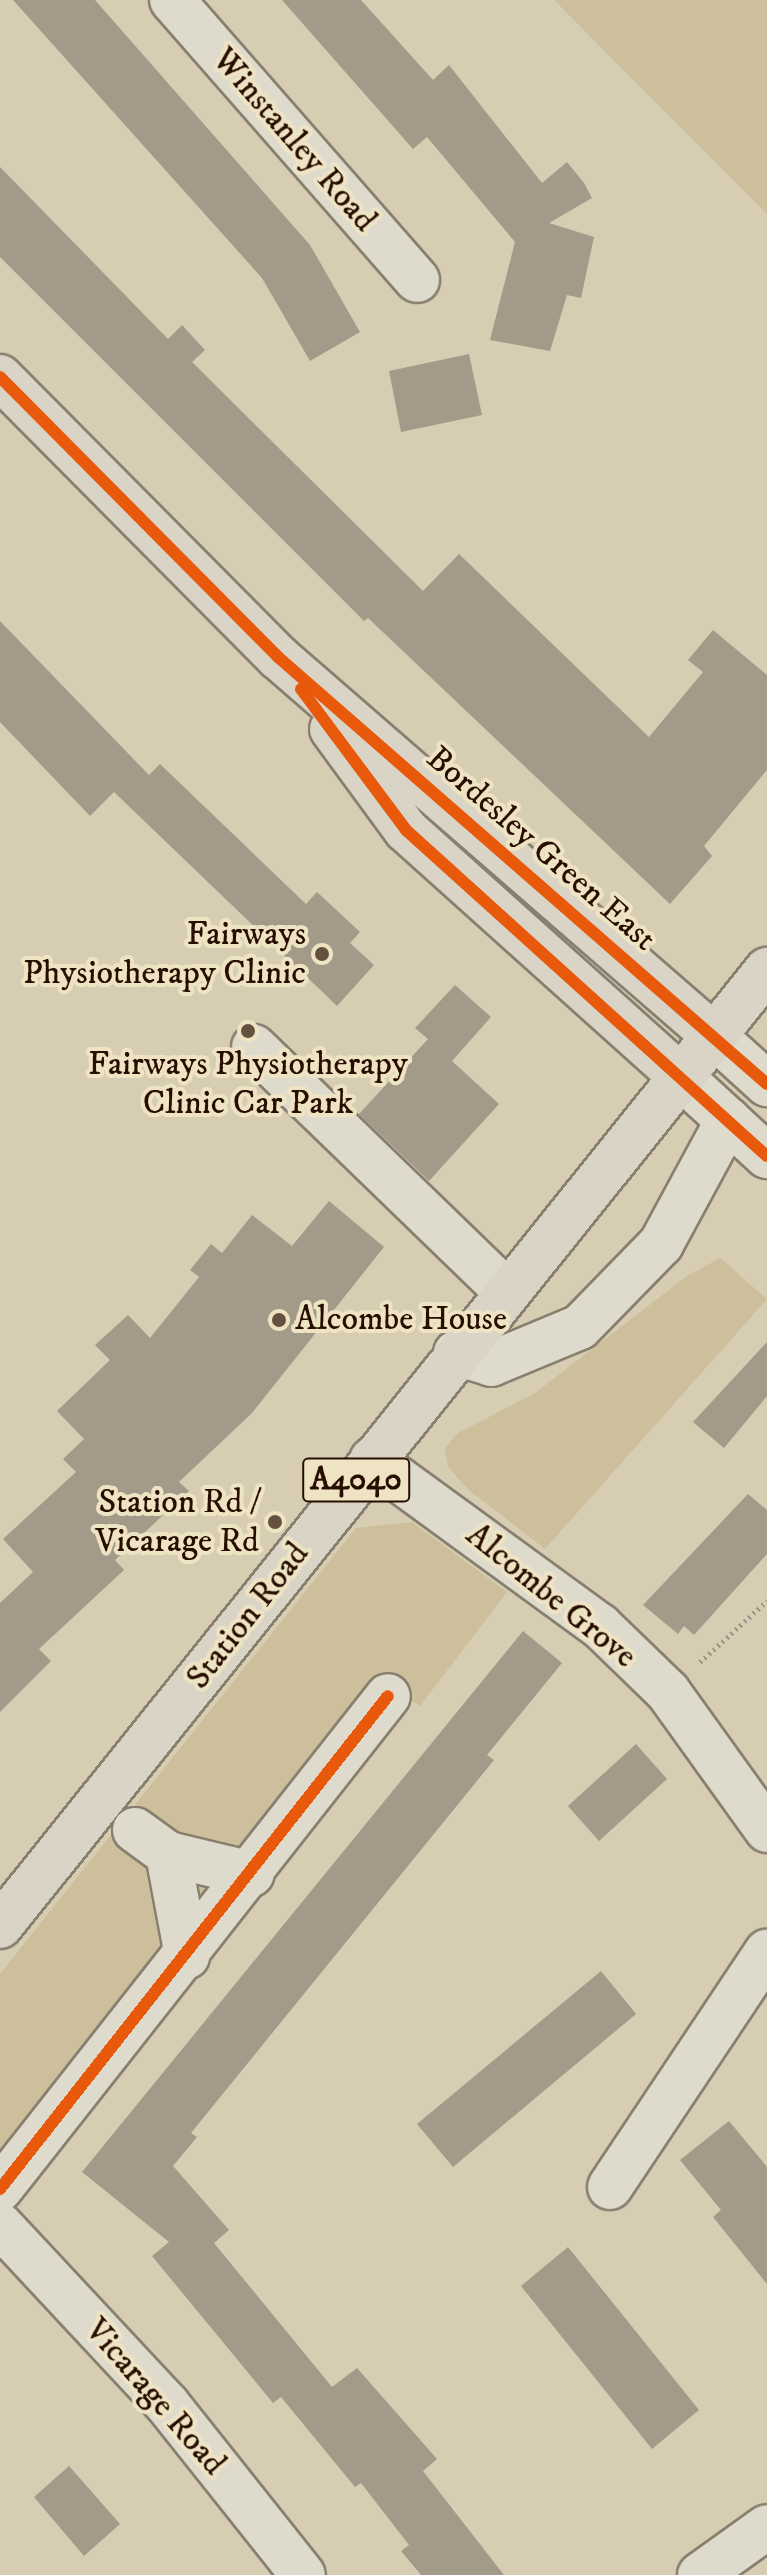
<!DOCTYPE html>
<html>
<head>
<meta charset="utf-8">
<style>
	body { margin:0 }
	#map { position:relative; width:767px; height:2575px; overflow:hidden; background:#d6cdb3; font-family:"IM FELL DW Pica",serif }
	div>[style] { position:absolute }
	.green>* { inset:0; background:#cdbf9b }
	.building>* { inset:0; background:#a39a89 }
	.path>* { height:5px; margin-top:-2.5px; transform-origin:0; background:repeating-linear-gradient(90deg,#9c968a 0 2px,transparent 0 6px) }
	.roads { filter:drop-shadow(2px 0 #887f6f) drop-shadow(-2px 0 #887f6f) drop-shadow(0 2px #887f6f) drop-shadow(0 -2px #887f6f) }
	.minor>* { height:44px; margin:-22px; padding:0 22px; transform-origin:22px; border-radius:22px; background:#dedbcd }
	.major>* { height:44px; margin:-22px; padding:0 22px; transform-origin:22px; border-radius:22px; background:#d9d4c5 }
	.cycleway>* { height:12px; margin:-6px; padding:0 6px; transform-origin:6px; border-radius:6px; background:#e8590c }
	.dots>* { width:22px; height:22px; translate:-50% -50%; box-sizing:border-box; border:4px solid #eee4c4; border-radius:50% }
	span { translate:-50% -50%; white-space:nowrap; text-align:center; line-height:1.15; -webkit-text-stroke:8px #eee4c4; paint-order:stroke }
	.shield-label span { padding:2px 6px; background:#eee4c4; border:2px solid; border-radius:6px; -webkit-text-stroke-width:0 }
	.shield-label { font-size:32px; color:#280e00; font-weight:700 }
	.street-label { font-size:34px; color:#280e00 }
	.poi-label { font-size:34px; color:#280e00 }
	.right { translate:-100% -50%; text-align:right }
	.left { translate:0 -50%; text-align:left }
</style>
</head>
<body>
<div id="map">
	<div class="green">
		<div style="clip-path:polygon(554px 0,767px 0,767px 214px)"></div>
		<div style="clip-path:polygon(720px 1258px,767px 1299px,545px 1549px,469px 1490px,448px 1467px,445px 1448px,458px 1433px,535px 1393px,687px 1276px)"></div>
		<div style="clip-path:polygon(412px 1522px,507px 1592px,420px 1706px,375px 1676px,0 2166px,0 1974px,356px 1528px)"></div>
	</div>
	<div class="building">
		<div style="clip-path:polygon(13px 0,95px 0,310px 245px,360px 332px,310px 361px,262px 278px)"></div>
		<div style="clip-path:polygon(282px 0,361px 0,433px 80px,449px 65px,542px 183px,567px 162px,584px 183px,592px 198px,549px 223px,594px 237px,581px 298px,567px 295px,550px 351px,490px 340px,515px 242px,427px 137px,413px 149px)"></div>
		<div style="clip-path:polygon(0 167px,168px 339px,182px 325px,205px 350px,192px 362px,423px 591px,459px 554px,649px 737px,703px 672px,688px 660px,713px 630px,767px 675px,767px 770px,704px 846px,712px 856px,670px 904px,368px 618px,364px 621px,0 257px)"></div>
		<div style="clip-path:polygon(469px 354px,482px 415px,401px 432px,389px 371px)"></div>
		<div style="clip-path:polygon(0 621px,149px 775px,160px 764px,306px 904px,317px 892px,360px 932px,350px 943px,374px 965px,337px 1006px,114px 792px,90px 816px,0 722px)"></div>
		<div style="clip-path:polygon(455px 985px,491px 1017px,452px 1061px,499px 1104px,429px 1181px,359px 1114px,428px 1039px,415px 1028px)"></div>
		<div style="clip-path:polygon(329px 1201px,384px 1247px,252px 1413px,179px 1482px,189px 1491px,115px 1560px,124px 1570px,39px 1649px,51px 1661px,0 1712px,0 1603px,33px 1572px,3px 1539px,76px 1472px,63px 1459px,84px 1439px,57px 1411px,110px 1360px,95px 1345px,128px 1315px,150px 1338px,199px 1277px,190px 1270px,211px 1244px,222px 1253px,252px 1215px,292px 1246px)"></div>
		<div style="clip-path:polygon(767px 1342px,767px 1396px,724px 1448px,693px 1422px)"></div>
		<div style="clip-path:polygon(748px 1494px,767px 1510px,767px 1554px,694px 1635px,684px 1626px,678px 1634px,643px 1605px)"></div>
		<div style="clip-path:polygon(523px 1631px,562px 1663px,487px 1755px,494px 1760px,191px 2133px,197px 2137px,173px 2166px,229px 2230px,214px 2243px,332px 2387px,357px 2368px,437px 2459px,423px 2471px,504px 2575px,421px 2575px,401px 2551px,409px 2545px,361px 2483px,355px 2487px,281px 2397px,273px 2403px,152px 2256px,169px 2242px,82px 2172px)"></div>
		<div style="clip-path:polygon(636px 1744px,667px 1779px,599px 1841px,568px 1806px)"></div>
		<div style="clip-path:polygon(601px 1971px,636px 2014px,453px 2167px,417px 2124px)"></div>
		<div style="clip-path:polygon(729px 2121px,767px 2167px,767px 2284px,713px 2217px,721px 2210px,680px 2160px)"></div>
		<div style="clip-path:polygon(568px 2247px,699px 2410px,652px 2449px,521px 2286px)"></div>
		<div style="clip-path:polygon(69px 2466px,120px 2524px,84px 2556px,34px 2497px)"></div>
	</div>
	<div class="path">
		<div style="left:700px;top:1662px;width:91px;rotate:-42.3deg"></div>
	</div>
	<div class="roads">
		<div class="minor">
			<div style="left:172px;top:0;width:372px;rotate:48.8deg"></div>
			<div style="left:714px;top:1036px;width:72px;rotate:42.2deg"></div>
			<div style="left:254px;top:1047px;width:351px;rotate:44.1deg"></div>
			<div style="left:681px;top:1077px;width:117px;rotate:42.6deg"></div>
			<div style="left:456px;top:1353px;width:37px;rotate:17deg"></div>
			<div style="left:491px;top:1364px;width:96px;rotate:-22.6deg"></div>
			<div style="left:580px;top:1327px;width:116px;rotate:-45.7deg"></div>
			<div style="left:661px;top:1244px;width:141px;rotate:-61.6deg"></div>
			<div style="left:372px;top:1460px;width:282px;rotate:36.1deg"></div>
			<div style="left:600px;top:1626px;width:95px;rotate:44.1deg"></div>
			<div style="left:668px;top:1692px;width:170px;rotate:54.3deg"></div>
			<div style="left:135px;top:1830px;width:41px;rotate:36deg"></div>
			<div style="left:168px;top:1854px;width:86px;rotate:13.4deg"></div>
			<div style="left:168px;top:1854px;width:104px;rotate:79.4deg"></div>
			<div style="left:610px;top:2187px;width:283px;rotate:-56.3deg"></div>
			<div style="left:0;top:2189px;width:627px;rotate:-51.8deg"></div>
			<div style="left:0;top:2225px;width:245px;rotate:47deg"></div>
			<div style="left:167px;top:2404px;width:218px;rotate:51.5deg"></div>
			<div style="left:700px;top:2575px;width:82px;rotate:-35.6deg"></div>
		</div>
		<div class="major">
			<div style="left:0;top:377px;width:395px;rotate:45.2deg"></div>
			<div style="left:278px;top:657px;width:578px;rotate:41deg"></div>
			<div style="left:332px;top:729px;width:125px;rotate:53.8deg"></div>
			<div style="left:406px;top:830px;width:370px;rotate:41.9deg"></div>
			<div style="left:0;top:1926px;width:1226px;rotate:-51.26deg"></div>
		</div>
	</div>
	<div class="cycleway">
		<div style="left:0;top:377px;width:395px;rotate:45.2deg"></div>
		<div style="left:278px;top:657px;width:649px;rotate:41.13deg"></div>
		<div style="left:301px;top:689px;width:176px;rotate:53.3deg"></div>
		<div style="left:406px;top:830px;width:486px;rotate:42.1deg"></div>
		<div style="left:0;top:2189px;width:627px;rotate:-51.8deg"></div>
	</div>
	<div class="dots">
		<div style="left:322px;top:954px;background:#65513f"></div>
		<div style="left:248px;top:1031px;background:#65513f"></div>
		<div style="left:279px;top:1320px;background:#65513f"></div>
		<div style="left:275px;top:1522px;background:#65513f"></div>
	</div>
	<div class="shield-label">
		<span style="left:356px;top:1480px">A4040</span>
	</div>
	<div class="street-label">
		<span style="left:294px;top:140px;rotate:49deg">Winstanley Road</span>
		<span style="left:541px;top:849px;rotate:41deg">Bordesley Green East</span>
		<span style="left:551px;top:1596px;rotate:39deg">Alcombe Grove</span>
		<span style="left:248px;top:1616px;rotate:-52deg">Station Road</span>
		<span style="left:155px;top:2397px;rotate:49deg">Vicarage Road</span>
	</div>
	<div class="poi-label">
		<span class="right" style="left:306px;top:954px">Fairways<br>Physiotherapy Clinic</span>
		<span style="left:248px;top:1084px">Fairways Physiotherapy<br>Clinic Car Park</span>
		<span class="left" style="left:295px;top:1320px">Alcombe House</span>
		<span class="right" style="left:259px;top:1522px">Station Rd /<br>Vicarage Rd</span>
	</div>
</div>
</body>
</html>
